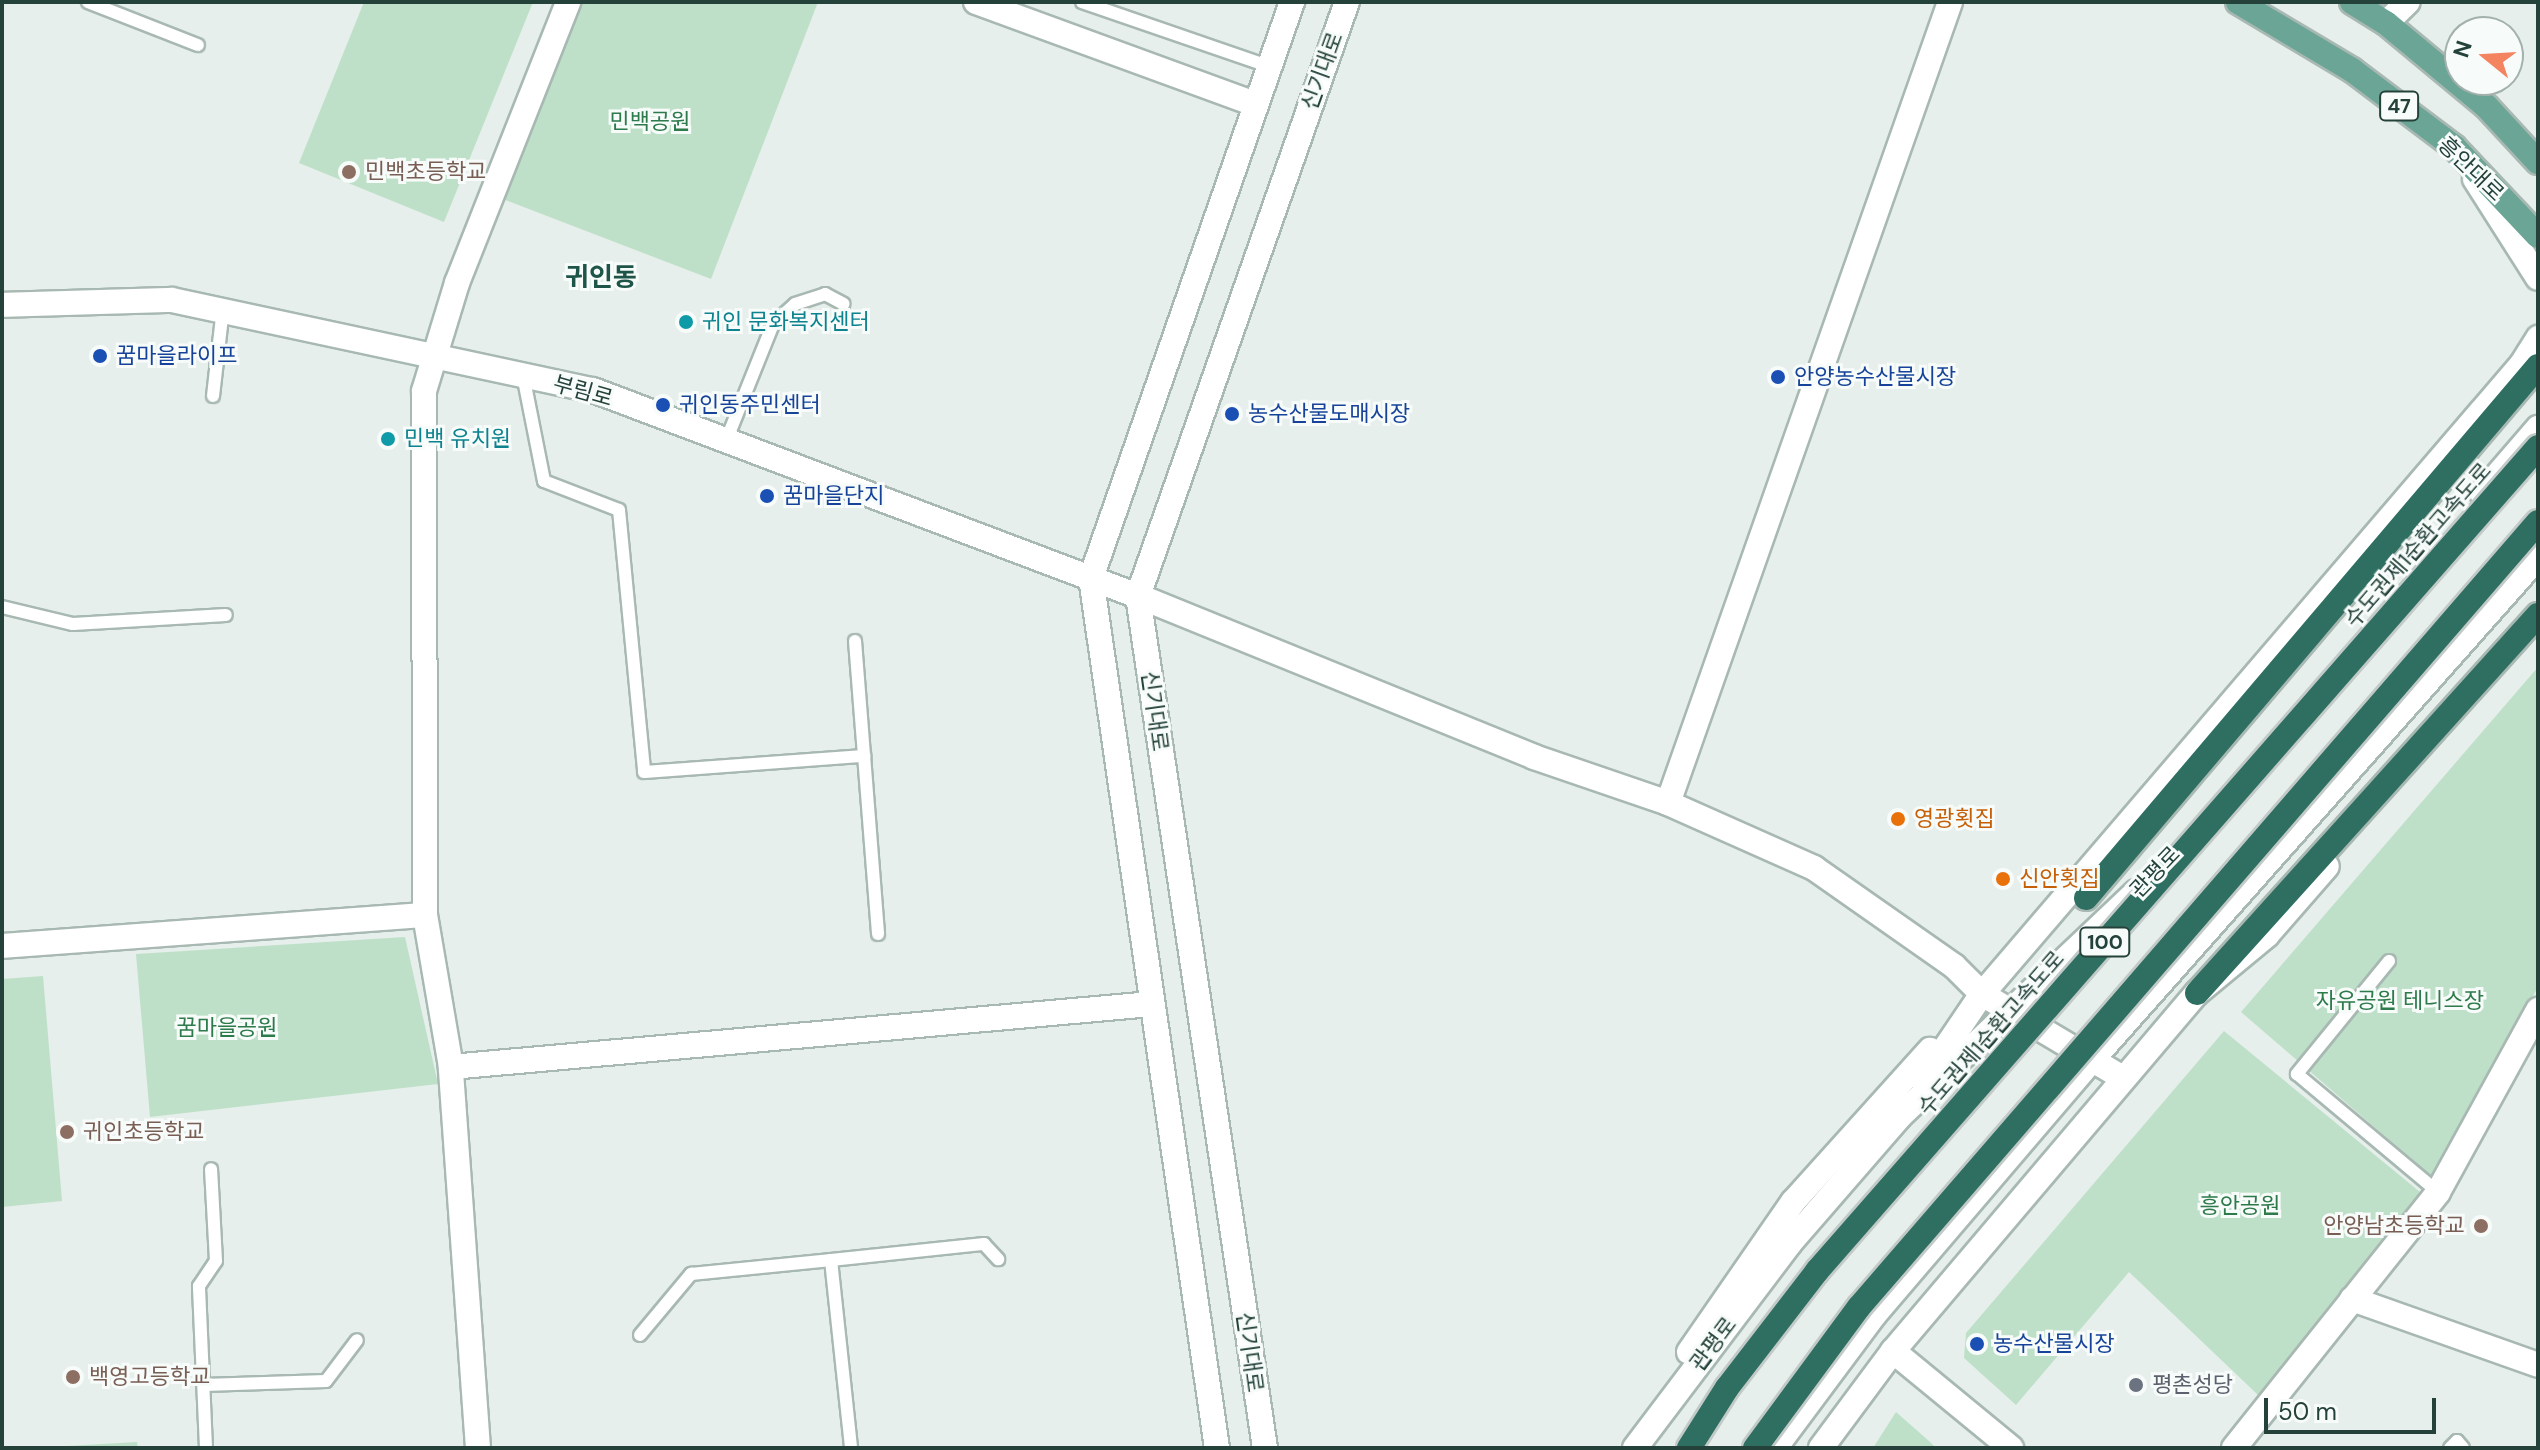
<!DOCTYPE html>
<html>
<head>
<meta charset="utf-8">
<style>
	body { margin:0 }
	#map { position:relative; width:2540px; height:1450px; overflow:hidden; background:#e6efeb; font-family:"DM Sans","Noto Sans KR",sans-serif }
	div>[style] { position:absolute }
	.green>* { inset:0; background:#bfe0c8 }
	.roads { filter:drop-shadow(2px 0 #a8b8b2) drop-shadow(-2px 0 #a8b8b2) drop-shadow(0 2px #a8b8b2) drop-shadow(0 -2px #a8b8b2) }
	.lane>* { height:12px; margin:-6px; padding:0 6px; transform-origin:6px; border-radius:6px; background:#fff }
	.street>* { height:24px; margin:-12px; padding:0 12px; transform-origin:12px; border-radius:12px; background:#fff }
	.secondary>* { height:24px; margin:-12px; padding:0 12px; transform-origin:12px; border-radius:12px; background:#fff }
	.primary>* { height:24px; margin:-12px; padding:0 12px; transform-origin:12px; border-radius:12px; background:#6aa596 }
	.highway>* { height:24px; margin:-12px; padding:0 12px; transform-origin:12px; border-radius:12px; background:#2f6f62 }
	.bridges { filter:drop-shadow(2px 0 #c2cac8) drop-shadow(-2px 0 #c2cac8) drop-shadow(0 2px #c2cac8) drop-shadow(0 -2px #c2cac8) }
	.highway-bridge>* { height:24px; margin:-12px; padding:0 12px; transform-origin:12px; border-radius:12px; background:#2f6f62 }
	.dots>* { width:22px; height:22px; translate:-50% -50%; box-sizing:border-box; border:4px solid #f7fbf9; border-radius:50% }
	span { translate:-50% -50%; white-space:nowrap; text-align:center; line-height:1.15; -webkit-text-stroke:6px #f7fbf9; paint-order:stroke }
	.shield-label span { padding:2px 6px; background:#f7fbf9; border:2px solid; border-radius:6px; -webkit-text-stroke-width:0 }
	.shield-label { font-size:20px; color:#24423a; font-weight:700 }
	.street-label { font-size:22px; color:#24423a }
	.park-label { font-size:22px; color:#2d7a4b }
	.education-label { font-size:22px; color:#785e54 }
	.left { translate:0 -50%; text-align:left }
	.right { translate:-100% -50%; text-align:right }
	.culture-label { font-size:22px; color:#0d838f }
	.transit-label { font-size:22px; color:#164399 }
	.food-label { font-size:22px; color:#c56008 }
	.worship-label { font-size:22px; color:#5b616d }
	.quarter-label { font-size:26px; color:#1f5548; font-weight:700 }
	.frame { position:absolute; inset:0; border:4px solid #24423a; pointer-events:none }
	.north { position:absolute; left:2444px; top:16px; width:80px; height:80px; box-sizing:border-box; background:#f7fbf9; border:2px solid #a3b1ad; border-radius:50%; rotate:288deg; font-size:22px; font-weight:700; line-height:32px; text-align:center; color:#24423a }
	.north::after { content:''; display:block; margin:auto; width:28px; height:36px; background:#f4845f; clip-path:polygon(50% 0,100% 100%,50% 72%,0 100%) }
	.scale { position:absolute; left:2264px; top:1398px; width:172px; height:36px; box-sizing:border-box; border:4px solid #24423a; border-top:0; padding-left:10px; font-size:24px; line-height:28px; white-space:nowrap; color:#24423a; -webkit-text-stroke:6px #f7fbf9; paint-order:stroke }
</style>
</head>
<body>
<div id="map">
	<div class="green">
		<div style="clip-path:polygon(364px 2px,533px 2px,444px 222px,299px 163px)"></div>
		<div style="clip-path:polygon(576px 2px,818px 2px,711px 279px,500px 198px)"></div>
		<div style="clip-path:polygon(2538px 667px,2538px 987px,2432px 1177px,2241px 1012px)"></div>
		<div style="clip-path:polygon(405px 937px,438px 1084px,150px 1117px,136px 954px)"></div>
		<div style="clip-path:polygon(43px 976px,62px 1201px,2px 1207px,2px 979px)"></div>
		<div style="clip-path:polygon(2224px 1031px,2420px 1192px,2258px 1395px,2129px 1272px,2016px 1405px,1964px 1358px,1966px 1333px)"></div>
		<div style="clip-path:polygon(1896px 1412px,1929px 1441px,1936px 1448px,1873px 1448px)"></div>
		<div style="clip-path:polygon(137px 1442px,138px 1448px,32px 1448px)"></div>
	</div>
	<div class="roads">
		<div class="lane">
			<div style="left:88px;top:2px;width:118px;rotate:21.4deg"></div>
			<div style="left:1082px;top:2px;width:197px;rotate:19deg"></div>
			<div style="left:523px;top:375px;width:108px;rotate:78.8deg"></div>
			<div style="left:544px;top:481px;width:80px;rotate:21.1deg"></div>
			<div style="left:619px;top:510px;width:263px;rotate:84.5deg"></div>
			<div style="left:644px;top:772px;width:221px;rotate:-4.2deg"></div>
			<div style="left:213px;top:396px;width:89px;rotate:-83.5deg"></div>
			<div style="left:726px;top:441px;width:126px;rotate:-68.1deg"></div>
			<div style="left:773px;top:324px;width:30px;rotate:-42deg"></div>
			<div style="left:795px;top:304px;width:32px;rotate:-18deg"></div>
			<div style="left:825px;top:294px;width:21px;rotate:28deg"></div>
			<div style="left:2px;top:607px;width:73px;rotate:13.5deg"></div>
			<div style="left:73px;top:624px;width:153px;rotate:-3.4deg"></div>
			<div style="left:855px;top:641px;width:294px;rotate:85.5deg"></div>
			<div style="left:2389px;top:961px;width:146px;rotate:129.2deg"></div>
			<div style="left:2297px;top:1074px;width:184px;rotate:39.9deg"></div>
			<div style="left:831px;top:1260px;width:154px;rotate:-6deg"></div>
			<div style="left:984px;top:1244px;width:21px;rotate:47deg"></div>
			<div style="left:640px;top:1335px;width:80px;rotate:-50.1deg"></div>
			<div style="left:691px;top:1274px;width:141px;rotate:-5.7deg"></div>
			<div style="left:831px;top:1260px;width:189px;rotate:83.9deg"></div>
			<div style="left:204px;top:1385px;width:122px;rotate:-1.9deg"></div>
			<div style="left:326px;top:1381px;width:51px;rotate:-52.9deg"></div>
			<div style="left:206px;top:1448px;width:162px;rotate:-92.5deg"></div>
			<div style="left:199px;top:1286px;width:30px;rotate:-56deg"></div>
			<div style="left:216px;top:1261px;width:92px;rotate:-93.1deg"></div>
			<div style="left:2450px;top:1448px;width:10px;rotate:-45deg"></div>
			<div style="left:2457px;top:1441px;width:9px;rotate:49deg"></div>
		</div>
		<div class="street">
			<div style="left:976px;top:2px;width:297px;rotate:20.1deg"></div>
			<div style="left:2386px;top:23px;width:30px;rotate:-44deg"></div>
			<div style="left:1138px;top:596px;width:427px;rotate:22.1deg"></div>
			<div style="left:1534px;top:757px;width:142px;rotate:18.9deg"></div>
			<div style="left:1668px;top:803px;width:160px;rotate:24deg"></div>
			<div style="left:1814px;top:868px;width:171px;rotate:35deg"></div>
			<div style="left:1954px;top:966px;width:40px;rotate:45deg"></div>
			<div style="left:1982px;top:994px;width:164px;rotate:30.8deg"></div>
			<div style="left:1668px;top:803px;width:849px;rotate:-70.6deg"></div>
			<div style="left:2px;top:946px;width:424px;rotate:-4.2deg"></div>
			<div style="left:451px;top:1067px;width:704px;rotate:-5.14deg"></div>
			<div style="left:2352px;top:1299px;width:197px;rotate:19.5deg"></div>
			<div style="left:478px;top:1448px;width:382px;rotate:-94.1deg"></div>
			<div style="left:451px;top:1067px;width:154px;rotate:-99.7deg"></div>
			<div style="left:425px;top:915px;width:524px;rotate:-90.11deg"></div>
			<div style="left:424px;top:391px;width:113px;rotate:-73deg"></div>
			<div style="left:457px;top:283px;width:302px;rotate:-68.4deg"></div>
			<div style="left:2234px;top:1448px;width:327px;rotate:-51.4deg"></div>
			<div style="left:2438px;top:1192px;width:208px;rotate:-61.2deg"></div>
		</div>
		<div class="secondary">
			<div style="left:2475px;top:179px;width:117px;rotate:57.5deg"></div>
			<div style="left:2px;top:305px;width:170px;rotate:-1.7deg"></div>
			<div style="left:172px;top:300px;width:431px;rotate:12.1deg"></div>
			<div style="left:593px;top:390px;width:583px;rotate:20.71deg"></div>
			<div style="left:2482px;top:493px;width:86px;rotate:-49.3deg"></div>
			<div style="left:1923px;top:1081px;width:105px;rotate:-55.9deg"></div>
			<div style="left:1982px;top:994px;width:830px;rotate:-49.4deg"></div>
			<div style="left:2522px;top:364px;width:31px;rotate:-58deg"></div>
			<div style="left:1893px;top:1351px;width:153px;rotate:39.4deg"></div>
			<div style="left:1689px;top:1352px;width:183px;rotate:-55.3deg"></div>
			<div style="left:1793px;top:1202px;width:205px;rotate:-48deg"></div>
			<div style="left:1217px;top:1448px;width:879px;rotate:-98.24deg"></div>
			<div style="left:1091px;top:578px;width:610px;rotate:-70.76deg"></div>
			<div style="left:1265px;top:1448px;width:861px;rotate:-98.48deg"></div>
			<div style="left:1138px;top:596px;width:630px;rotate:-70.62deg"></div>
			<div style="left:1635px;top:1448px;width:257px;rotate:-52.9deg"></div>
			<div style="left:1790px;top:1243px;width:167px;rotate:-49.1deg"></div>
			<div style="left:1899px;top:1117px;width:327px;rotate:-43.5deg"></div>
			<div style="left:1775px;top:1448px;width:167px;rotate:-53.3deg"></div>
			<div style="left:1875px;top:1314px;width:335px;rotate:-49.5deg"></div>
			<div style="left:2093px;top:1059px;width:671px;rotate:-48.44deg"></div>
			<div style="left:1821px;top:1448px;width:121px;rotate:-53.4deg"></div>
			<div style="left:1893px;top:1351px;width:470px;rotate:-49.7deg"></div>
			<div style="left:2197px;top:993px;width:91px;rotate:-39.6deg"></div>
			<div style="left:2267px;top:935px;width:91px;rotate:-49deg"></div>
		</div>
		<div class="primary">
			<div style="left:2238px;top:2px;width:133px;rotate:30.8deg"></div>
			<div style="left:2352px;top:70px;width:128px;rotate:37deg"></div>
			<div style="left:2454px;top:147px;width:122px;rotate:46.7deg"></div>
			<div style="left:2352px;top:2px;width:40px;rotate:32deg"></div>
			<div style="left:2386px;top:23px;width:131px;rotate:39.7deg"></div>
			<div style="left:2487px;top:107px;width:75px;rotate:47.2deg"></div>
		</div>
		<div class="highway">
			<div style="left:2086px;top:898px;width:698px;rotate:-49.65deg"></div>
			<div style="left:2197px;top:993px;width:509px;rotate:-47.95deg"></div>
		</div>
	</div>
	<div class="bridges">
		<div class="highway-bridge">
			<div style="left:1689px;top:1448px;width:71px;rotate:-57.7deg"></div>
			<div style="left:1727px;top:1388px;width:148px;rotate:-52.4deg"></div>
			<div style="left:1817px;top:1271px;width:1095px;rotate:-48.81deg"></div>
			<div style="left:1755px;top:1448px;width:175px;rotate:-53.6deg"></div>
			<div style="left:1859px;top:1307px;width:1038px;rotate:-49.14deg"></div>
		</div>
	</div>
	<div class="dots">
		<div style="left:349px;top:172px;background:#8d6e63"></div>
		<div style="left:686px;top:322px;background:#0f9aa8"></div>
		<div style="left:100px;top:356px;background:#1a4fb4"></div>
		<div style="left:1778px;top:377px;background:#1a4fb4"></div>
		<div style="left:663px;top:405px;background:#1a4fb4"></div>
		<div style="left:1232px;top:414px;background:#1a4fb4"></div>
		<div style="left:388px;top:439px;background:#0f9aa8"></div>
		<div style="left:767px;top:496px;background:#1a4fb4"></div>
		<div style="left:1898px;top:819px;background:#e8710a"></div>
		<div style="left:2003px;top:879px;background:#e8710a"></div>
		<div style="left:67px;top:1132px;background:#8d6e63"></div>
		<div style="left:2481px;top:1226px;background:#8d6e63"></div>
		<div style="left:1977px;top:1344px;background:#1a4fb4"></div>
		<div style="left:73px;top:1377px;background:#8d6e63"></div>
		<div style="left:2136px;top:1385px;background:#6b7280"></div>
	</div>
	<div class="shield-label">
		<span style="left:2399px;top:106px">47</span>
		<span style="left:2105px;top:942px">100</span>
	</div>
	<div class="street-label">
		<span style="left:1322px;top:71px;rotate:-70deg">신기대로</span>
		<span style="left:2471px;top:169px;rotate:44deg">흥안대로</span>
		<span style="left:583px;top:391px;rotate:16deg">부림로</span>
		<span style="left:2418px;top:545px;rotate:-49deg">수도권제1순환고속도로</span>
		<span style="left:1155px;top:711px;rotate:82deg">신기대로</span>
		<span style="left:2155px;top:872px;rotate:-46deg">관평로</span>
		<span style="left:1991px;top:1033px;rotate:-49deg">수도권제1순환고속도로</span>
		<span style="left:1713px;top:1344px;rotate:-53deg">관평로</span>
		<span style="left:1250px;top:1352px;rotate:82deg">신기대로</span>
	</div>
	<div class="park-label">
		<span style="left:650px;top:122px">민백공원</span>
		<span style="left:2400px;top:1001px">자유공원 테니스장</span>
		<span style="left:227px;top:1028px">꿈마을공원</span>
		<span style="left:2240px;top:1206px">흥안공원</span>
	</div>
	<div class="education-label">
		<span class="left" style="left:365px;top:172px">민백초등학교</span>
		<span class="left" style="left:83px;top:1132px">귀인초등학교</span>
		<span class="right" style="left:2465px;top:1226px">안양남초등학교</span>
		<span class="left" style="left:89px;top:1377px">백영고등학교</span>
	</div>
	<div class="culture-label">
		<span class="left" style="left:702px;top:322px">귀인 문화복지센터</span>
		<span class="left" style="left:404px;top:439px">민백 유치원</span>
	</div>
	<div class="transit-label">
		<span class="left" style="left:116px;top:356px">꿈마을라이프</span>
		<span class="left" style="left:1794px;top:377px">안양농수산물시장</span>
		<span class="left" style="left:679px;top:405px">귀인동주민센터</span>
		<span class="left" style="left:1248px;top:414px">농수산물도매시장</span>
		<span class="left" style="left:783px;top:496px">꿈마을단지</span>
		<span class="left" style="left:1993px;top:1344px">농수산물시장</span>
	</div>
	<div class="food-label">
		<span class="left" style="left:1914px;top:819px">영광횟집</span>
		<span class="left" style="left:2019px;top:879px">신안횟집</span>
	</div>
	<div class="worship-label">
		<span class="left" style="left:2152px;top:1385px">평촌성당</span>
	</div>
	<div class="quarter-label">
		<span style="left:601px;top:278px">귀인동</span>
	</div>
	<div class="frame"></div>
	<div class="north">N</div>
	<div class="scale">50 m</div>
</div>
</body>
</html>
